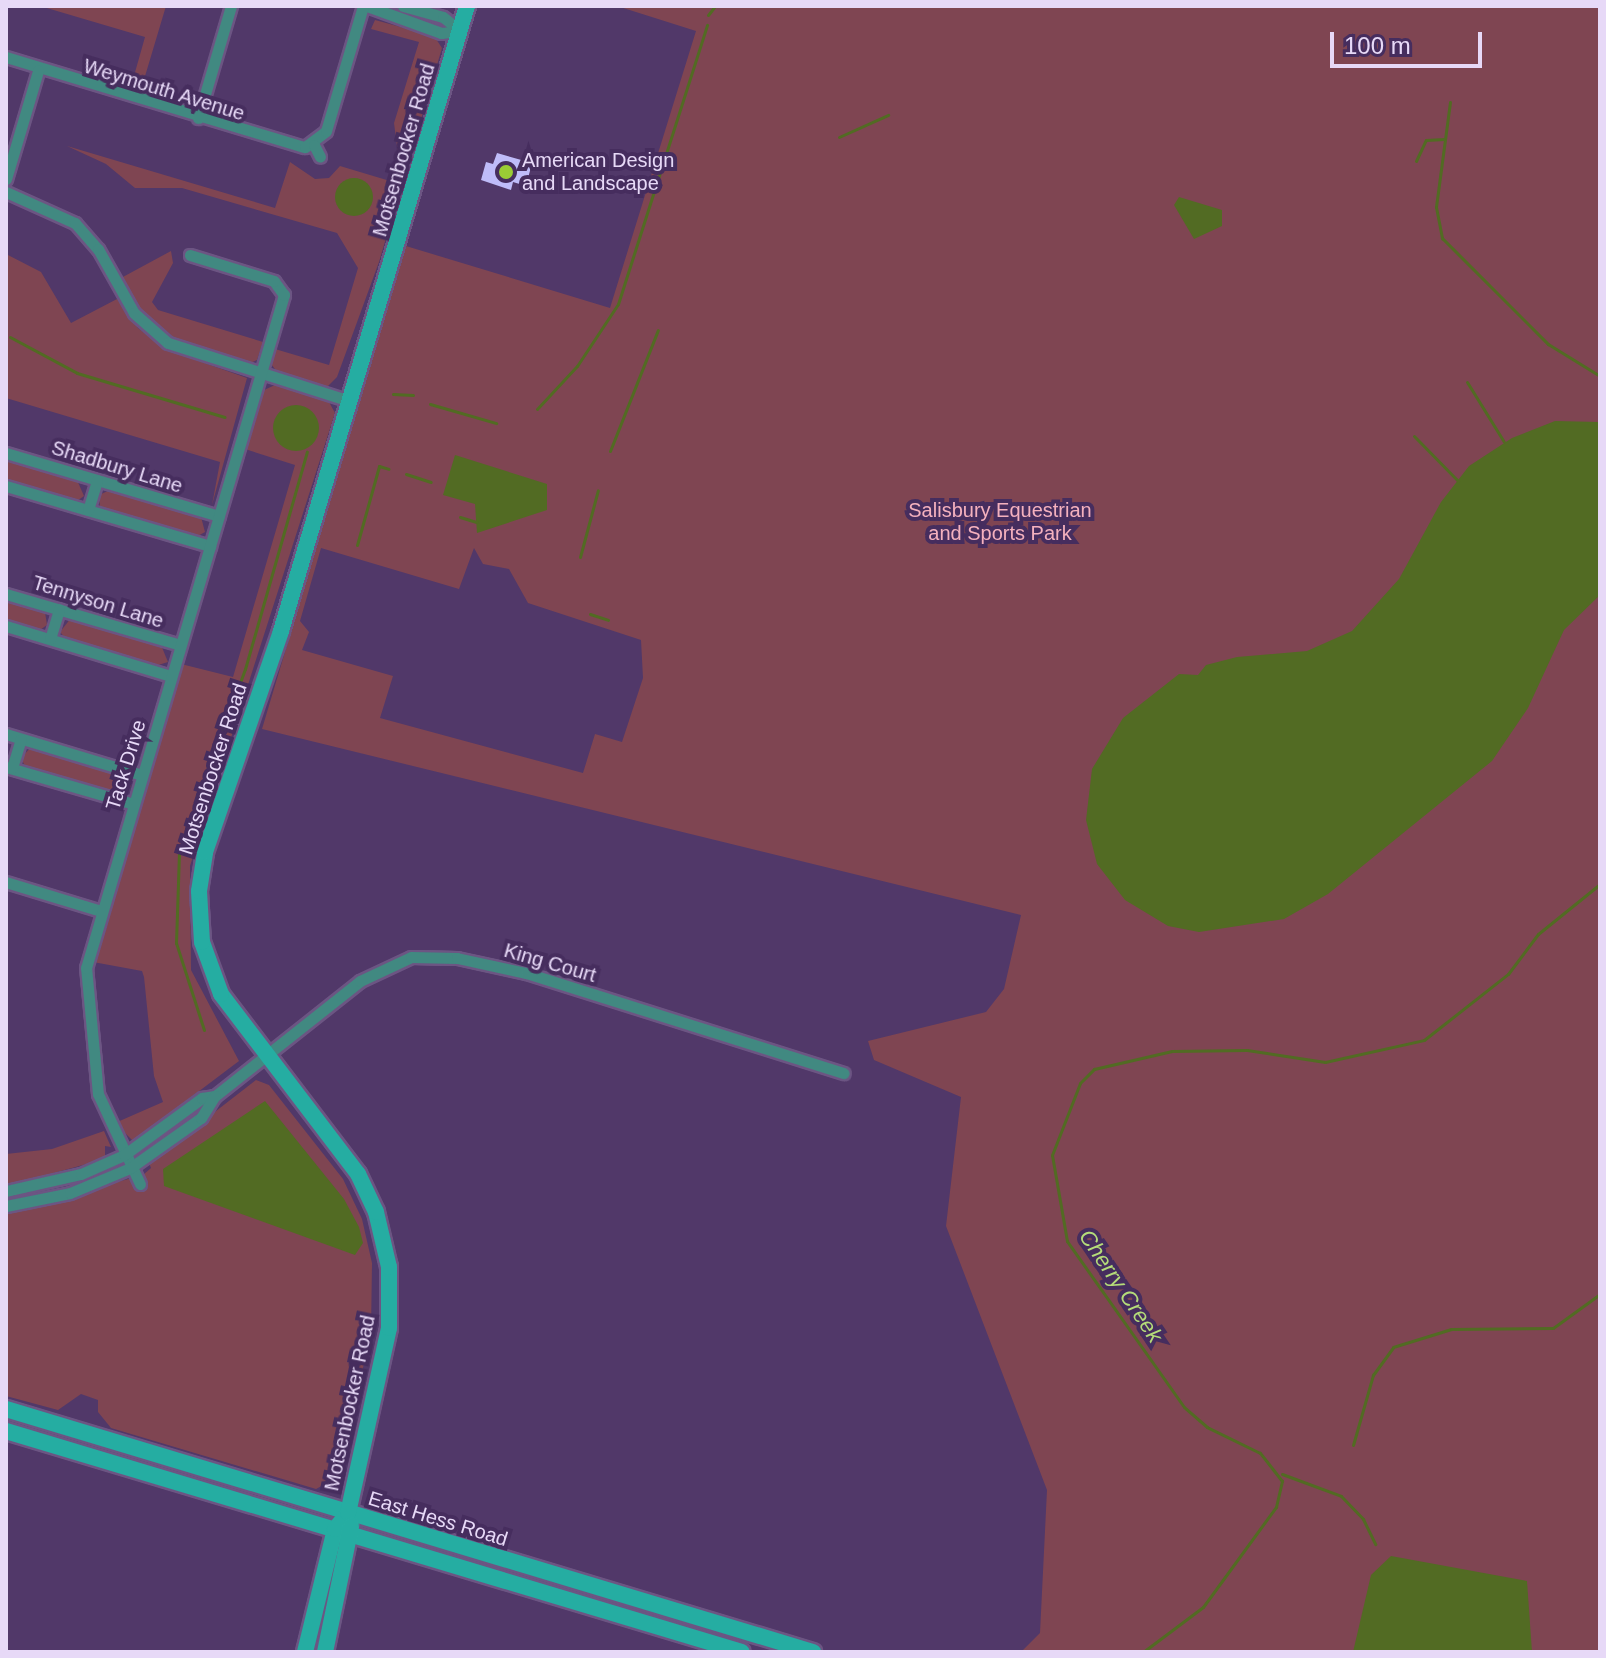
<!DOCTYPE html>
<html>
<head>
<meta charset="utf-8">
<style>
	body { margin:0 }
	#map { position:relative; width:1606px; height:1658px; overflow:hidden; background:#513869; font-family:Helvetica,sans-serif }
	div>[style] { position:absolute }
	.green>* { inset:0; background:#7f4552 }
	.water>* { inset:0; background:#526b23 }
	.round { border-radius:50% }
	.stream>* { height:3px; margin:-1.5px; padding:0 1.5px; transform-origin:1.5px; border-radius:1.5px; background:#526b23 }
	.building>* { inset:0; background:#bfbcf9 }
	.roads { filter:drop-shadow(2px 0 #6c5583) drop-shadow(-2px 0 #6c5583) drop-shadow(0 2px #6c5583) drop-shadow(0 -2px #6c5583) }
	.minor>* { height:11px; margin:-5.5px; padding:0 5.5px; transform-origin:5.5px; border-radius:5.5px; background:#418981 }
	.secondary>* { height:16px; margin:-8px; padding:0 8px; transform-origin:8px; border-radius:8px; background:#25ada2 }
	.dots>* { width:22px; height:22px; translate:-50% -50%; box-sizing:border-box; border:4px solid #462d5e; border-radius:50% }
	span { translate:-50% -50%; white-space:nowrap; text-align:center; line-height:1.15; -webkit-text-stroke:8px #462d5e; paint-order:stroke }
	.street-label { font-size:20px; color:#e7d9f7 }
	.poi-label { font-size:20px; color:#e7d9f7 }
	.left { translate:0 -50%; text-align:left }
	.park-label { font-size:20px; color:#f4b1be }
	.water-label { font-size:22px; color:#b5dc79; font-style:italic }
	.frame { position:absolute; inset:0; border:8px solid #e7d9f7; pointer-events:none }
	.scale { position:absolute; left:1330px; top:32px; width:152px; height:36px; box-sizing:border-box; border:4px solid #e7d9f7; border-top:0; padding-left:10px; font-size:24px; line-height:28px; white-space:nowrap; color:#e7d9f7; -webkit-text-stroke:6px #462d5e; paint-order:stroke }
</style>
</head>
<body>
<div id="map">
	<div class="green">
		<div style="clip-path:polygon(40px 6px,166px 6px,140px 93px,130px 90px,145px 37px)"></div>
		<div style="clip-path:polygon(evenodd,617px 6px,1600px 6px,1600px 1652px,1021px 1652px,1040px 1633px,1047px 1490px,946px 1226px,961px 1097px,874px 1060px,868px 1041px,986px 1012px,1004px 989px,1021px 915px,262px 729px,406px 246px,610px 308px,696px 31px,617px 6px,321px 548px,459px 589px,474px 548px,483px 564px,509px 569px,528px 603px,641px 640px,643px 678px,622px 742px,595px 734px,583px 773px,380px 718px,393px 676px,302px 650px,309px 632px,300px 621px,321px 548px)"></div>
		<div style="clip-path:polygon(375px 20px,434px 36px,442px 48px,379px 262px,337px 377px,327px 387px,278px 373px,271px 364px,275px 349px,329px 365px,358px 268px,337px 233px,182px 188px,135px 188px,106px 164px,67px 146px,275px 208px,290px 162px,315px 179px,329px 178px,340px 166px,390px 181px,398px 154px,394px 123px,419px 42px,371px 29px)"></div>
		<div style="clip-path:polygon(171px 251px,173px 263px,152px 302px,158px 310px,263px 342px,257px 360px,250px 363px,178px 341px,138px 307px,121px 278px)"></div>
		<div style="clip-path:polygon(6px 254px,41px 272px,71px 323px,117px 299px,138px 328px,165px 349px,247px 378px,212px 505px,220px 462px,6px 398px)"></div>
		<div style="clip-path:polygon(275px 385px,329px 402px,335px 413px,190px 866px,191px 970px,239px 1061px,133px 1141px,115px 1123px,163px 1102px,154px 1076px,144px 977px,142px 971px,93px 962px,181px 664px,233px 677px,295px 465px,245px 449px,262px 391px)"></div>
		<div style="clip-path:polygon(6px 459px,77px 480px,84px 496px,77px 501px,6px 482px)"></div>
		<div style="clip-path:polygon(110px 490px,201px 517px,205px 532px,194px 538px,100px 508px,99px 495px)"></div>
		<div style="clip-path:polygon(6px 599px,45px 612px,47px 625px,40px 630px,6px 621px)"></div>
		<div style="clip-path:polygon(71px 618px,161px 645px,168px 662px,155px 666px,67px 640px,60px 632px)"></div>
		<div style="clip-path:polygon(31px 747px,126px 775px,131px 786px,119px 796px,26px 768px,21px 758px)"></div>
		<div style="clip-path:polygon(256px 1080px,269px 1085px,343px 1179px,362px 1219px,372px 1263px,371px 1333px,338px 1477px,316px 1489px,111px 1428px,98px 1412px,98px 1400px,81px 1394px,58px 1410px,6px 1396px,6px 1212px,143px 1175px,151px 1168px,149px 1163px)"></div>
		<div style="clip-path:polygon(104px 1131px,111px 1147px,105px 1146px,105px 1159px,6px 1186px,6px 1154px,52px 1149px)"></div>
	</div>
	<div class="water">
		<div class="round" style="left:335px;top:178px;width:38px;height:38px"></div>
		<div style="clip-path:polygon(1179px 197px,1222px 210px,1222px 226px,1194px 239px,1174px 205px)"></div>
		<div class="round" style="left:273px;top:405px;width:46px;height:46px"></div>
		<div style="clip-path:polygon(1555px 421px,1600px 422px,1600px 595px,1564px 630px,1528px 708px,1492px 761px,1328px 894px,1284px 919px,1199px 932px,1168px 926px,1125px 900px,1097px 864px,1086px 820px,1092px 769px,1123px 718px,1179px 674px,1198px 675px,1206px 665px,1237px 657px,1307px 651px,1352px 631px,1399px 579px,1441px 502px,1469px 466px,1512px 438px)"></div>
		<div style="clip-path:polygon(455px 455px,547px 484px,547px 510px,477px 533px,475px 504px,443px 495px)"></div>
		<div style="clip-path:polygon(265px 1101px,344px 1199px,359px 1227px,363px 1243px,355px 1255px,164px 1186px,163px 1169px)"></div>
		<div style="clip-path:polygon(1391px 1556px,1527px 1581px,1532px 1652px,1353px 1652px,1371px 1575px)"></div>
	</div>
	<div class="stream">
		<div style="left:708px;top:15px;width:11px;rotate:-52deg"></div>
		<div style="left:1450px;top:102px;width:106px;rotate:97.6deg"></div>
		<div style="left:1436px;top:207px;width:32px;rotate:79deg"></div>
		<div style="left:1442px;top:238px;width:150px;rotate:45deg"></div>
		<div style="left:1548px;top:344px;width:61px;rotate:31.6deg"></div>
		<div style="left:839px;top:137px;width:54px;rotate:-24.2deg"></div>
		<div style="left:1416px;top:161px;width:23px;rotate:-65deg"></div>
		<div style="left:1426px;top:140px;width:18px;rotate:-3deg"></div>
		<div style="left:10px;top:337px;width:76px;rotate:28.2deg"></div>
		<div style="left:77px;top:373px;width:154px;rotate:16.6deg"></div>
		<div style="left:1467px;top:382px;width:70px;rotate:58.3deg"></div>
		<div style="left:393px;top:394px;width:20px;rotate:3deg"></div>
		<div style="left:430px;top:404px;width:69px;rotate:16.1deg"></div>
		<div style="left:537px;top:409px;width:59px;rotate:-47.1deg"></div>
		<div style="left:577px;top:366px;width:74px;rotate:-56.5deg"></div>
		<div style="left:618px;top:304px;width:293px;rotate:-72.3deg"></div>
		<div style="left:1414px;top:436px;width:63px;rotate:45.6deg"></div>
		<div style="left:610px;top:451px;width:130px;rotate:-68.4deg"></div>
		<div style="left:406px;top:474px;width:26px;rotate:18deg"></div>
		<div style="left:460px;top:517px;width:17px;rotate:17deg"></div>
		<div style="left:357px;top:545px;width:82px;rotate:-74.4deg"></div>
		<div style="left:379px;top:466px;width:10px;rotate:17deg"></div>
		<div style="left:580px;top:557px;width:69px;rotate:-75deg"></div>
		<div style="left:590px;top:614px;width:19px;rotate:18deg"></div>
		<div style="left:204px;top:1030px;width:91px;rotate:-107.8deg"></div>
		<div style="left:176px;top:943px;width:90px;rotate:-88.1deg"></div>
		<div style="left:179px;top:853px;width:195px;rotate:-70.3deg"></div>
		<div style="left:245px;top:669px;width:226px;rotate:-74.1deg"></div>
		<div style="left:1353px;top:1445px;width:73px;rotate:-74.1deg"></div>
		<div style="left:1373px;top:1375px;width:34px;rotate:-54deg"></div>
		<div style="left:1393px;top:1347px;width:61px;rotate:-17.2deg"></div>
		<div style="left:1451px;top:1329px;width:102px;rotate:-0.6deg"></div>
		<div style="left:1553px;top:1328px;width:58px;rotate:-35.9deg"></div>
		<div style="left:1282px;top:1474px;width:63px;rotate:20.4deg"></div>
		<div style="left:1341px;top:1496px;width:32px;rotate:46deg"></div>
		<div style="left:1363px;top:1519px;width:28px;rotate:64deg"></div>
		<div style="left:1143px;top:1652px;width:75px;rotate:-36.9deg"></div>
		<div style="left:1203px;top:1607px;width:124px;rotate:-53.9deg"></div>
		<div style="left:1276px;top:1507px;width:27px;rotate:-77deg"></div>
		<div style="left:1282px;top:1481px;width:36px;rotate:-128deg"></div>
		<div style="left:1260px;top:1453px;width:59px;rotate:-153.9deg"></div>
		<div style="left:1207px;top:1427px;width:30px;rotate:-139deg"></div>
		<div style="left:1184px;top:1407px;width:203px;rotate:-125.2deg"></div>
		<div style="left:1067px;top:1241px;width:87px;rotate:-99.9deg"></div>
		<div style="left:1052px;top:1155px;width:77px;rotate:-68.7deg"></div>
		<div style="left:1080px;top:1083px;width:20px;rotate:-45deg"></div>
		<div style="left:1094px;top:1069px;width:80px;rotate:-13deg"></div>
		<div style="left:1172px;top:1051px;width:75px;rotate:-0.8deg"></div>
		<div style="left:1247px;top:1050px;width:79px;rotate:8.7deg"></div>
		<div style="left:1325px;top:1062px;width:101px;rotate:-12.5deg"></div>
		<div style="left:1424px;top:1040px;width:107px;rotate:-38.2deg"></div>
		<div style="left:1508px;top:974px;width:50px;rotate:-53.1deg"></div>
		<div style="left:1538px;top:934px;width:80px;rotate:-38.9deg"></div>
	</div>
	<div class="building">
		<div style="clip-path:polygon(497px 153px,532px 163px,526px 186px,513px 182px,511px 190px,481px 180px,486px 162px,493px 164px)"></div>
	</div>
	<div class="roads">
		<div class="minor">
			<div style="left:367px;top:6px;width:79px;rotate:20deg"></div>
			<div style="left:441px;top:33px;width:19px;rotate:-6deg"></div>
			<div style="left:403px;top:6px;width:41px;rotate:15.4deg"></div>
			<div style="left:443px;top:17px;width:22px;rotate:39deg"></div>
			<div style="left:6px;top:57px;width:312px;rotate:16.8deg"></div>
			<div style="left:305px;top:147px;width:26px;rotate:-37deg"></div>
			<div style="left:326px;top:131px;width:130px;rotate:-73.5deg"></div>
			<div style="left:198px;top:118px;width:117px;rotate:-73.6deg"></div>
			<div style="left:314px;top:145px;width:13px;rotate:63deg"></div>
			<div style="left:6px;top:179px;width:113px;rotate:-73.5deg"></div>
			<div style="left:6px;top:192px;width:76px;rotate:24.2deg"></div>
			<div style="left:75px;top:223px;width:35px;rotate:49deg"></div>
			<div style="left:98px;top:249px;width:73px;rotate:60.6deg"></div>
			<div style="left:134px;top:313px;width:45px;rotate:41.4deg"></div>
			<div style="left:168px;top:343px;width:191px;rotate:17.7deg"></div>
			<div style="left:6px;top:453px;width:222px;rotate:16.5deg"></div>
			<div style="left:6px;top:486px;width:213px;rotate:16.4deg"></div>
			<div style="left:88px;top:510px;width:31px;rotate:-73deg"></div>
			<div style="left:6px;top:594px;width:181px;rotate:16.3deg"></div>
			<div style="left:6px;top:626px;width:172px;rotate:16.9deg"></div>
			<div style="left:50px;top:639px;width:31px;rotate:-73deg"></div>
			<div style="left:6px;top:734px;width:142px;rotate:16.8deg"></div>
			<div style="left:6px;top:767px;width:132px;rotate:16.2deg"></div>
			<div style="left:12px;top:768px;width:30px;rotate:-73deg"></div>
			<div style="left:6px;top:882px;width:99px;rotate:17deg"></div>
			<div style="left:140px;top:1184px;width:99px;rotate:-115deg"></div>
			<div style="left:98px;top:1094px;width:127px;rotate:-95.4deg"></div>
			<div style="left:86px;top:968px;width:702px;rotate:-73.61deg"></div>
			<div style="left:284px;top:295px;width:17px;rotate:-126deg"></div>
			<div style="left:274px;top:281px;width:88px;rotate:-162.8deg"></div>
			<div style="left:6px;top:1191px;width:77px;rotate:-12.8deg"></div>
			<div style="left:81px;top:1174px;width:47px;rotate:-23.8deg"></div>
			<div style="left:124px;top:1155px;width:97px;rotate:-36.2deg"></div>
			<div style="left:202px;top:1098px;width:13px;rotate:-9deg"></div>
			<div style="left:215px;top:1096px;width:185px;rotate:-38.4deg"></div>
			<div style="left:360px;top:981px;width:56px;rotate:-25.2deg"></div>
			<div style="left:411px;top:957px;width:46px;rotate:1.2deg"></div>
			<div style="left:457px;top:958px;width:71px;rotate:12.3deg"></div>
			<div style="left:526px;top:973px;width:333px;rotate:17.5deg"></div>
			<div style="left:6px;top:1206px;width:65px;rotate:-11.5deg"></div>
			<div style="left:70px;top:1193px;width:65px;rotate:-22.6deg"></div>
			<div style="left:130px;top:1168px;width:87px;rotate:-35.2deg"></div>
			<div style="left:201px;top:1118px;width:26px;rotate:-58deg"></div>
		</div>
		<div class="secondary">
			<div style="left:6px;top:1409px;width:843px;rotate:16.76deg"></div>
			<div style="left:6px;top:1431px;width:768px;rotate:16.71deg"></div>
			<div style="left:305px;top:1652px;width:127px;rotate:-76.3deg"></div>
			<div style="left:335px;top:1529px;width:21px;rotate:-51deg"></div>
			<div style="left:348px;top:1513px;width:189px;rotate:-77.5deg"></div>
			<div style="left:389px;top:1328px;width:61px;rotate:-90deg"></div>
			<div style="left:389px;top:1267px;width:57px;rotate:-103.3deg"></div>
			<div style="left:376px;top:1212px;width:42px;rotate:-115.3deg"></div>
			<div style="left:358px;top:1174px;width:226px;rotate:-127.3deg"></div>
			<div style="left:221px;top:994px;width:55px;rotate:-110.1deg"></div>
			<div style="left:202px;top:942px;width:51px;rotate:-93.4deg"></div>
			<div style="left:199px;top:891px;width:39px;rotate:-81deg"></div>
			<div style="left:205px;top:852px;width:234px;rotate:-71deg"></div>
			<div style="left:281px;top:631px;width:652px;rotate:-73.43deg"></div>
			<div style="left:325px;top:1652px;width:129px;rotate:-78.3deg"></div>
		</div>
	</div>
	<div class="dots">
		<div style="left:506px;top:172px;background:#9acb35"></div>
	</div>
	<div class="street-label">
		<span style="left:164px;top:90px;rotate:17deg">Weymouth Avenue</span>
		<span style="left:404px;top:150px;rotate:-74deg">Motsenbocker Road</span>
		<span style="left:117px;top:467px;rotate:17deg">Shadbury Lane</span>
		<span style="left:98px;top:602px;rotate:17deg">Tennyson Lane</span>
		<span style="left:126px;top:765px;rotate:-73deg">Tack Drive</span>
		<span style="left:213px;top:769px;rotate:-72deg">Motsenbocker Road</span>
		<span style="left:550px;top:963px;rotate:16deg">King Court</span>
		<span style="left:350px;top:1403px;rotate:-78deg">Motsenbocker Road</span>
		<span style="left:438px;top:1519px;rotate:17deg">East Hess Road</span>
	</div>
	<div class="poi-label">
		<span class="left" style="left:522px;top:172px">American Design<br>and Landscape</span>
	</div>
	<div class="park-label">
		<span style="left:1000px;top:522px">Salisbury Equestrian<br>and Sports Park</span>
	</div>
	<div class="water-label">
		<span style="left:1121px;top:1286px;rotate:56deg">Cherry Creek</span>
	</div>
	<div class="frame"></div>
	<div class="scale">100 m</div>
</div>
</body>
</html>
